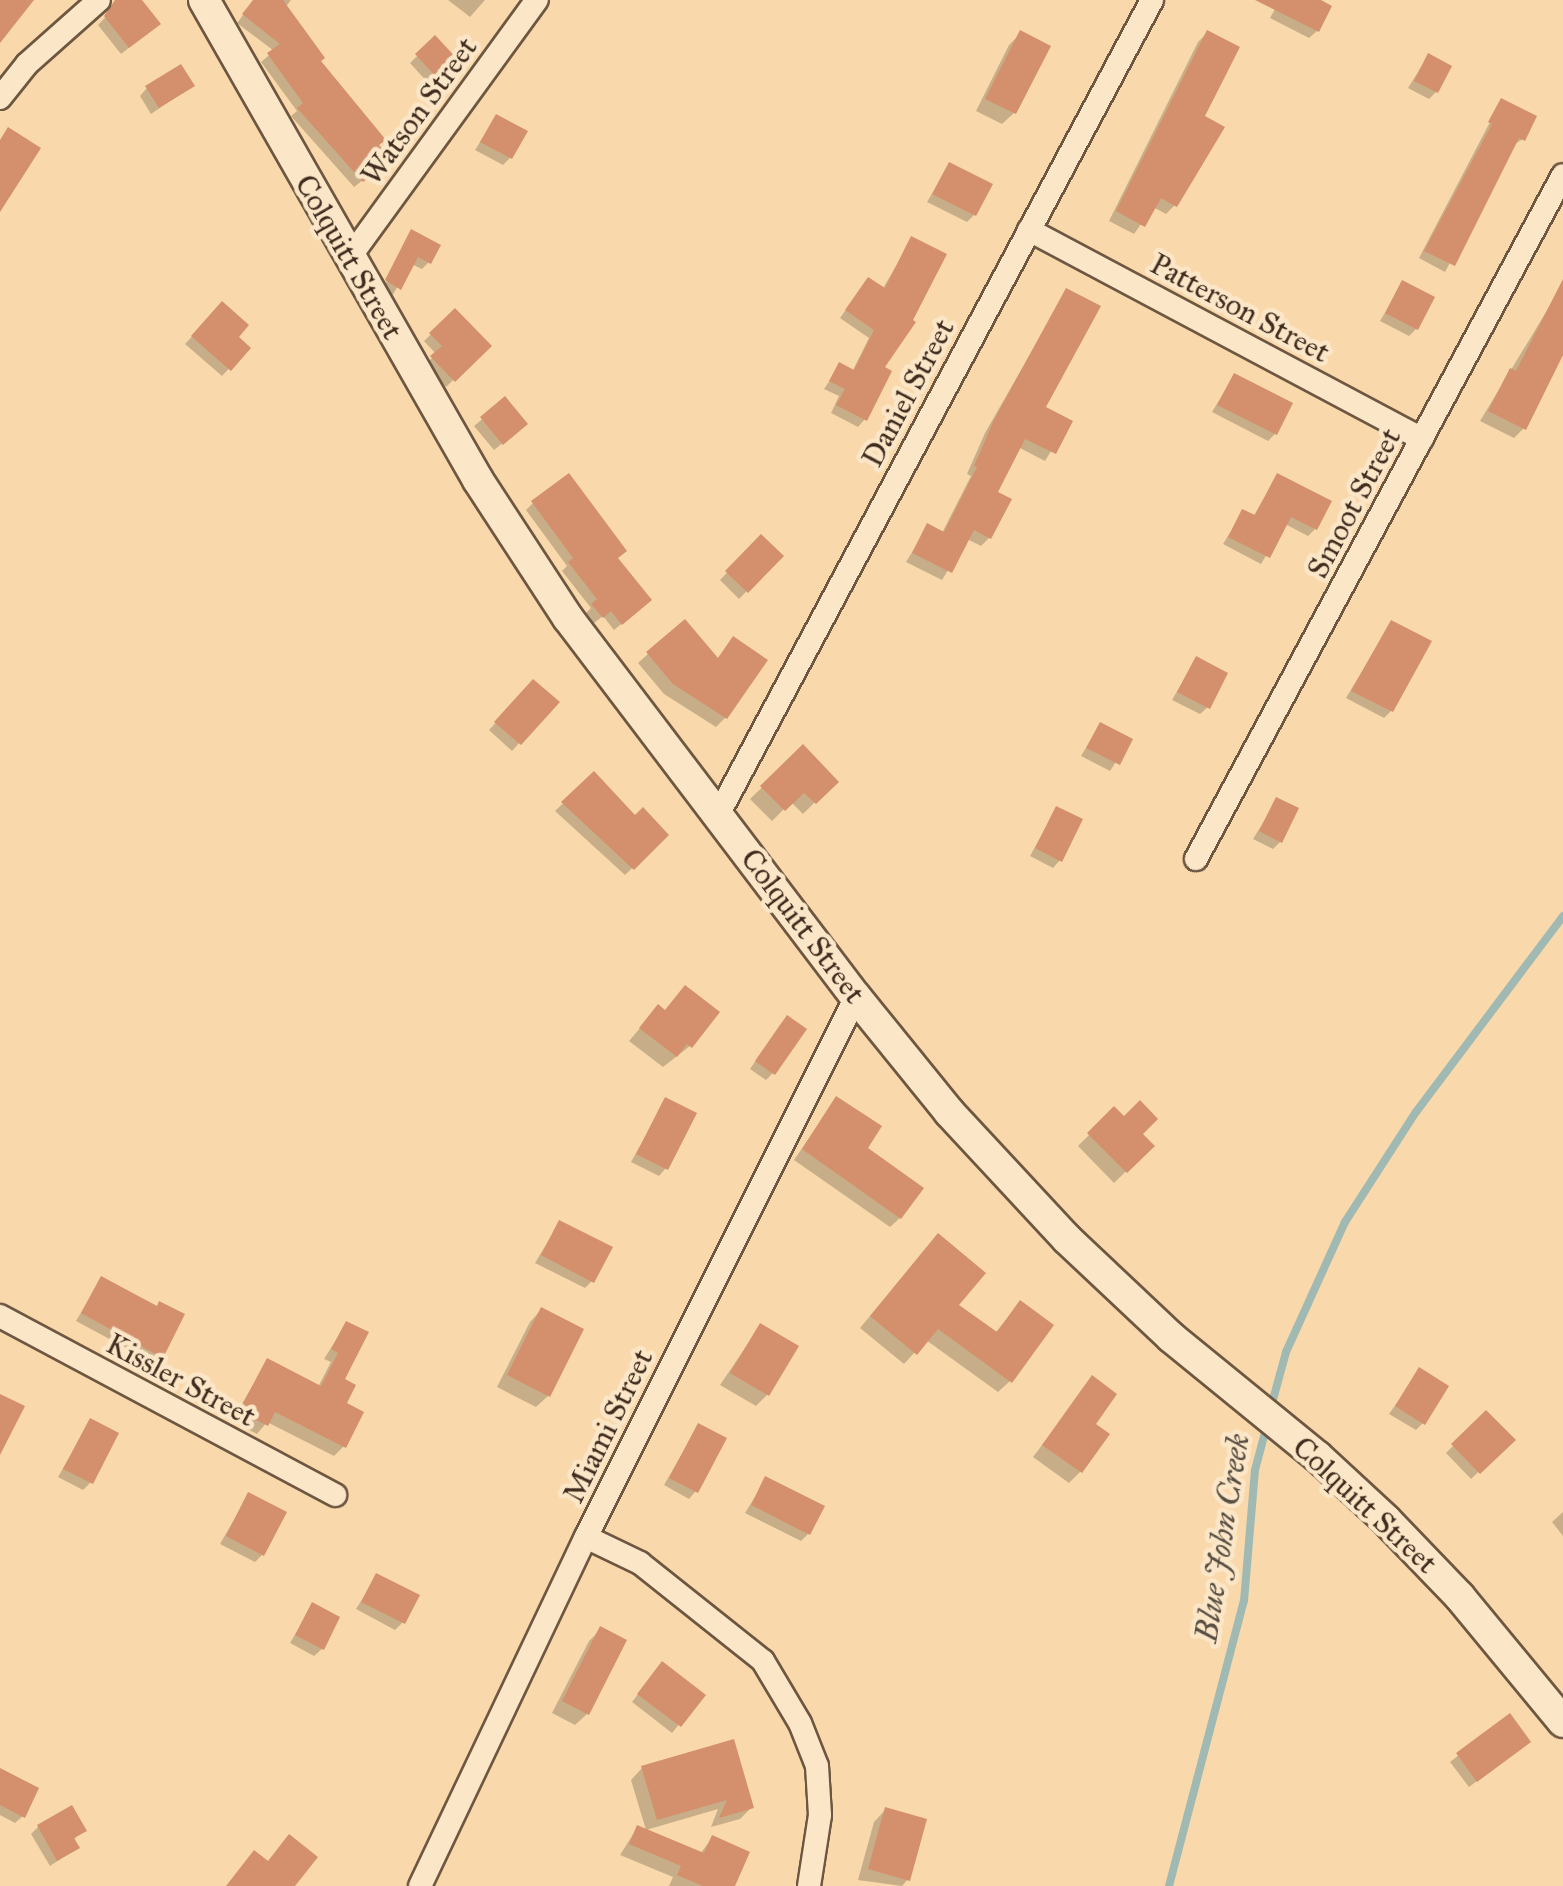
<!DOCTYPE html>
<html>
<head>
<meta charset="utf-8">
<style>
	body { margin:0 }
	#map { position:relative; width:1563px; height:1886px; overflow:hidden; background:#f9d9ab; font-family:"IM FELL Great Primer",serif }
	div>[style] { position:absolute }
	.shadow>* { inset:0; background:#0003 }
	.stream>* { height:8px; margin:-4px; padding:0 4px; transform-origin:4px; border-radius:4px; background:#a0b9b2 }
	.building>* { inset:0; background:#d48f6d }
	.roads { filter:drop-shadow(2px 0 #6e5741) drop-shadow(-2px 0 #6e5741) drop-shadow(0 2px #6e5741) drop-shadow(0 -2px #6e5741) }
	.street>* { height:22px; margin:-11px; padding:0 11px; transform-origin:11px; border-radius:11px; background:#fbe6c8 }
	.secondary>* { height:30px; margin:-15px; padding:0 15px; transform-origin:15px; border-radius:15px; background:#fbe6c8 }
	span { translate:-50% -50%; white-space:nowrap; text-align:center; line-height:1.15; -webkit-text-stroke:9px #fbe6c8; paint-order:stroke }
	.street-label { font-size:30px; color:#402c1e }
	.water-label { font-size:32px; color:#584f43; font-style:italic }
</style>
</head>
<body>
<div id="map">
	<div class="shadow">
		<div style="clip-path:polygon(122px 0,139px 0,150px 31px,121px 54px,98px 25px)"></div>
		<div style="clip-path:polygon(255px 0,291px 0,285px 8px,376px 146px,380px 167px,354px 187px,291px 116px,297px 111px,261px 62px,274px 51px,237px 23px)"></div>
		<div style="clip-path:polygon(448px 0,485px 0,470px 17px)"></div>
		<div style="clip-path:polygon(1280px 0,1316px 0,1317px 31px,1309px 38px,1270px 18px)"></div>
		<div style="clip-path:polygon(1021px 33px,1014px 113px,1002px 124px,976px 111px,1009px 45px)"></div>
		<div style="clip-path:polygon(1207px 33px,1201px 118px,1175px 205px,1166px 214px,1153px 207px,1134px 234px,1109px 221px,1198px 42px)"></div>
		<div style="clip-path:polygon(435px 39px,456px 62px,431px 86px,410px 63px)"></div>
		<div style="clip-path:polygon(1428px 56px,1436px 92px,1429px 99px,1408px 88px)"></div>
		<div style="clip-path:polygon(192px 86px,151px 114px,140px 96px,147px 88px)"></div>
		<div style="clip-path:polygon(1501px 101px,1523px 139px,1513px 145px,1445px 272px,1419px 258px)"></div>
		<div style="clip-path:polygon(496px 117px,510px 158px,503px 165px,475px 150px)"></div>
		<div style="clip-path:polygon(949px 165px,974px 215px,967px 222px,927px 202px)"></div>
		<div style="clip-path:polygon(411px 232px,429px 262px,422px 269px,411px 264px,392px 296px,382px 291px)"></div>
		<div style="clip-path:polygon(912px 239px,881px 368px,865px 419px,858px 427px,831px 413px,839px 396px,824px 389px,840px 365px,852px 372px,869px 338px,840px 318px,862px 287px,882px 290px)"></div>
		<div style="clip-path:polygon(1402px 284px,1416px 329px,1409px 336px,1380px 321px)"></div>
		<div style="clip-path:polygon(1560px 289px,1563px 351px,1524px 428px,1514px 438px,1480px 421px)"></div>
		<div style="clip-path:polygon(1066px 291px,1043px 408px,1069px 422px,1045px 461px,1018px 447px,995px 493px,989px 538px,981px 546px,967px 539px,942px 580px,906px 562px,928px 526px,942px 533px,971px 476px,967px 474px,985px 433px)"></div>
		<div style="clip-path:polygon(222px 304px,236px 337px,248px 348px,222px 376px,185px 344px)"></div>
		<div style="clip-path:polygon(455px 311px,488px 346px,446px 387px,425px 365px,436px 354px,424px 341px)"></div>
		<div style="clip-path:polygon(1234px 376px,1275px 434px,1268px 441px,1212px 412px)"></div>
		<div style="clip-path:polygon(505px 400px,518px 431px,494px 450px,474px 426px)"></div>
		<div style="clip-path:polygon(1277px 476px,1315px 529px,1308px 536px,1285px 524px,1261px 564px,1223px 544px,1243px 512px,1253px 517px)"></div>
		<div style="clip-path:polygon(533px 503px,615px 559px,642px 607px,614px 630px,603px 616px,594px 623px,586px 613px,591px 608px,562px 571px,567px 566px,526px 510px)"></div>
		<div style="clip-path:polygon(761px 537px,781px 556px,739px 599px,720px 580px)"></div>
		<div style="clip-path:polygon(1391px 623px,1391px 711px,1384px 718px,1346px 698px)"></div>
		<div style="clip-path:polygon(734px 639px,725px 718px,716px 727px,664px 694px,638px 663px,648px 654px,716px 660px)"></div>
		<div style="clip-path:polygon(1196px 659px,1208px 707px,1200px 714px,1172px 700px)"></div>
		<div style="clip-path:polygon(533px 682px,556px 702px,512px 751px,489px 730px)"></div>
		<div style="clip-path:polygon(1100px 725px,1130px 740px,1110px 771px,1081px 756px)"></div>
		<div style="clip-path:polygon(803px 748px,835px 782px,803px 814px,791px 802px,772px 821px,750px 799px)"></div>
		<div style="clip-path:polygon(594px 774px,635px 818px,666px 835px,625px 875px,555px 811px)"></div>
		<div style="clip-path:polygon(1277px 800px,1280px 842px,1273px 849px,1253px 839px)"></div>
		<div style="clip-path:polygon(1056px 809px,1060px 860px,1053px 868px,1030px 856px)"></div>
		<div style="clip-path:polygon(685px 988px,690px 1046px,663px 1067px,629px 1041px,658px 1007px,664px 1012px)"></div>
		<div style="clip-path:polygon(780px 1025px,773px 1073px,766px 1080px,750px 1069px)"></div>
		<div style="clip-path:polygon(836px 1099px,900px 1218px,890px 1227px,794px 1160px)"></div>
		<div style="clip-path:polygon(666px 1100px,666px 1168px,659px 1176px,631px 1162px)"></div>
		<div style="clip-path:polygon(1114px 1110px,1152px 1146px,1114px 1183px,1078px 1146px)"></div>
		<div style="clip-path:polygon(559px 1223px,592px 1281px,585px 1288px,535px 1263px)"></div>
		<div style="clip-path:polygon(927px 1248px,955px 1305px,995px 1333px,1020px 1303px,1010px 1381px,998px 1392px,926px 1340px,904px 1364px,860px 1328px)"></div>
		<div style="clip-path:polygon(101px 1279px,161px 1356px,154px 1363px,76px 1321px)"></div>
		<div style="clip-path:polygon(541px 1310px,548px 1396px,536px 1407px,497px 1387px,530px 1322px)"></div>
		<div style="clip-path:polygon(346px 1324px,344px 1446px,334px 1456px,267px 1422px,257px 1434px,232px 1421px,267px 1361px,318px 1387px,331px 1362px,324px 1359px)"></div>
		<div style="clip-path:polygon(760px 1326px,767px 1395px,756px 1406px,720px 1385px)"></div>
		<div style="clip-path:polygon(1420px 1370px,1423px 1423px,1416px 1430px,1389px 1414px)"></div>
		<div style="clip-path:polygon(1092px 1379px,1092px 1425px,1080px 1472px,1069px 1483px,1033px 1457px)"></div>
		<div style="clip-path:polygon(1486px 1413px,1512px 1440px,1471px 1479px,1446px 1453px)"></div>
		<div style="clip-path:polygon(90px 1421px,91px 1482px,83px 1490px,58px 1477px)"></div>
		<div style="clip-path:polygon(698px 1426px,696px 1491px,689px 1499px,664px 1485px)"></div>
		<div style="clip-path:polygon(766px 1479px,808px 1534px,801px 1541px,745px 1513px)"></div>
		<div style="clip-path:polygon(248px 1495px,262px 1555px,255px 1562px,220px 1544px)"></div>
		<div style="clip-path:polygon(1563px 1512px,1563px 1536px,1552px 1522px)"></div>
		<div style="clip-path:polygon(377px 1576px,403px 1622px,395px 1630px,356px 1609px)"></div>
		<div style="clip-path:polygon(312px 1606px,322px 1649px,314px 1656px,290px 1643px)"></div>
		<div style="clip-path:polygon(601px 1629px,587px 1714px,575px 1725px,552px 1713px,589px 1641px)"></div>
		<div style="clip-path:polygon(655px 1672px,702px 1696px,672px 1733px,632px 1702px)"></div>
		<div style="clip-path:polygon(1509px 1716px,1521px 1748px,1469px 1787px,1450px 1762px)"></div>
		<div style="clip-path:polygon(642px 1768px,752px 1807px,740px 1819px,711px 1827px,718px 1809px,646px 1830px,631px 1780px)"></div>
		<div style="clip-path:polygon(0 1771px,23px 1816px,15px 1823px,0 1815px)"></div>
		<div style="clip-path:polygon(885px 1810px,908px 1879px,902px 1886px,858px 1880px,874px 1822px)"></div>
		<div style="clip-path:polygon(38px 1827px,84px 1830px,73px 1840px,77px 1848px,50px 1866px,31px 1834px)"></div>
		<div style="clip-path:polygon(637px 1828px,700px 1854px,712px 1838px,732px 1886px,669px 1886px,673px 1877px,620px 1855px)"></div>
	</div>
	<div class="stream">
		<div style="left:1271px;top:1407px;width:57px;rotate:-74.7deg"></div>
		<div style="left:1286px;top:1352px;width:143px;rotate:-65.6deg"></div>
		<div style="left:1345px;top:1222px;width:131px;rotate:-57.2deg"></div>
		<div style="left:1416px;top:1112px;width:245px;rotate:-53.1deg"></div>
		<div style="left:1169px;top:1886px;width:295px;rotate:-75.3deg"></div>
		<div style="left:1244px;top:1601px;width:131px;rotate:-85.2deg"></div>
		<div style="left:1255px;top:1470px;width:47px;rotate:-75.1deg"></div>
	</div>
	<div class="building">
		<div style="clip-path:polygon(0 0,34px 0,0 43px)"></div>
		<div style="clip-path:polygon(115px 0,142px 0,161px 24px,129px 48px,104px 16px)"></div>
		<div style="clip-path:polygon(253px 0,283px 0,325px 58px,321px 61px,386px 140px,379px 145px,391px 160px,363px 182px,297px 108px,303px 103px,267px 53px,280px 44px,242px 14px)"></div>
		<div style="clip-path:polygon(1255px 0,1321px 0,1332px 6px,1319px 32px)"></div>
		<div style="clip-path:polygon(1020px 30px,1051px 46px,1016px 114px,985px 99px)"></div>
		<div style="clip-path:polygon(1207px 30px,1240px 47px,1205px 116px,1225px 127px,1177px 207px,1161px 198px,1145px 227px,1116px 211px)"></div>
		<div style="clip-path:polygon(435px 35px,460px 62px,439px 80px,415px 54px)"></div>
		<div style="clip-path:polygon(1428px 53px,1452px 66px,1438px 93px,1414px 81px)"></div>
		<div style="clip-path:polygon(181px 64px,195px 86px,159px 108px,145px 86px)"></div>
		<div style="clip-path:polygon(1501px 98px,1537px 116px,1525px 141px,1519px 138px,1455px 266px,1424px 251px,1492px 124px,1488px 122px)"></div>
		<div style="clip-path:polygon(496px 114px,528px 131px,512px 159px,480px 142px)"></div>
		<div style="clip-path:polygon(8px 127px,41px 148px,0 212px,0 140px)"></div>
		<div style="clip-path:polygon(949px 162px,993px 184px,976px 216px,932px 194px)"></div>
		<div style="clip-path:polygon(411px 229px,441px 245px,431px 264px,418px 257px,401px 290px,385px 280px)"></div>
		<div style="clip-path:polygon(911px 236px,947px 254px,913px 320px,916px 322px,885px 367px,892px 371px,867px 421px,836px 405px,845px 389px,829px 381px,839px 362px,854px 370px,874px 330px,845px 310px,868px 277px,885px 288px)"></div>
		<div style="clip-path:polygon(1563px 279px,1563px 355px,1526px 430px,1488px 411px,1510px 368px,1516px 371px)"></div>
		<div style="clip-path:polygon(1402px 280px,1435px 297px,1418px 330px,1385px 313px)"></div>
		<div style="clip-path:polygon(1066px 288px,1101px 306px,1046px 407px,1073px 421px,1056px 454px,1025px 439px,998px 492px,1012px 499px,991px 539px,974px 530px,952px 573px,912px 553px,927px 523px,944px 532px,977px 467px,974px 466px,993px 422px)"></div>
		<div style="clip-path:polygon(222px 301px,249px 325px,239px 337px,251px 348px,231px 371px,191px 336px)"></div>
		<div style="clip-path:polygon(455px 308px,492px 346px,455px 382px,430px 356px,442px 346px,429px 333px)"></div>
		<div style="clip-path:polygon(1234px 373px,1293px 403px,1277px 435px,1217px 405px)"></div>
		<div style="clip-path:polygon(505px 396px,528px 424px,503px 445px,480px 417px)"></div>
		<div style="clip-path:polygon(569px 473px,627px 551px,618px 558px,652px 600px,622px 625px,611px 611px,603px 618px,591px 604px,597px 599px,568px 562px,573px 558px,531px 501px)"></div>
		<div style="clip-path:polygon(1277px 473px,1332px 501px,1317px 530px,1291px 517px,1270px 558px,1228px 537px,1242px 509px,1255px 515px)"></div>
		<div style="clip-path:polygon(761px 534px,784px 556px,748px 593px,725px 571px)"></div>
		<div style="clip-path:polygon(685px 619px,718px 658px,733px 636px,768px 660px,727px 719px,673px 684px,646px 652px)"></div>
		<div style="clip-path:polygon(1391px 620px,1432px 641px,1393px 712px,1351px 691px)"></div>
		<div style="clip-path:polygon(1196px 656px,1228px 673px,1210px 709px,1177px 692px)"></div>
		<div style="clip-path:polygon(533px 679px,560px 702px,521px 745px,494px 722px)"></div>
		<div style="clip-path:polygon(1100px 722px,1133px 739px,1120px 765px,1086px 748px)"></div>
		<div style="clip-path:polygon(803px 744px,839px 782px,816px 804px,804px 793px,785px 811px,760px 786px)"></div>
		<div style="clip-path:polygon(594px 771px,635px 815px,643px 807px,669px 835px,634px 870px,561px 802px)"></div>
		<div style="clip-path:polygon(1276px 797px,1299px 808px,1282px 843px,1259px 831px)"></div>
		<div style="clip-path:polygon(1056px 806px,1083px 819px,1062px 862px,1035px 848px)"></div>
		<div style="clip-path:polygon(685px 985px,720px 1012px,692px 1048px,687px 1044px,677px 1057px,639px 1028px,658px 1004px,665px 1010px)"></div>
		<div style="clip-path:polygon(787px 1015px,807px 1029px,775px 1075px,755px 1061px)"></div>
		<div style="clip-path:polygon(836px 1096px,882px 1126px,868px 1148px,924px 1188px,901px 1219px,802px 1149px)"></div>
		<div style="clip-path:polygon(665px 1097px,697px 1113px,668px 1170px,636px 1154px)"></div>
		<div style="clip-path:polygon(1140px 1100px,1158px 1119px,1143px 1134px,1155px 1146px,1127px 1173px,1087px 1133px,1114px 1106px,1124px 1116px)"></div>
		<div style="clip-path:polygon(559px 1220px,613px 1247px,594px 1283px,541px 1255px)"></div>
		<div style="clip-path:polygon(938px 1233px,986px 1273px,959px 1305px,997px 1332px,1020px 1300px,1054px 1325px,1012px 1383px,938px 1329px,917px 1355px,870px 1316px)"></div>
		<div style="clip-path:polygon(101px 1276px,157px 1306px,159px 1301px,185px 1314px,163px 1358px,81px 1313px)"></div>
		<div style="clip-path:polygon(541px 1307px,584px 1329px,550px 1397px,507px 1375px)"></div>
		<div style="clip-path:polygon(346px 1321px,369px 1332px,345px 1379px,356px 1385px,347px 1403px,364px 1412px,346px 1448px,275px 1412px,268px 1426px,239px 1411px,267px 1358px,321px 1386px,338px 1353px,331px 1349px)"></div>
		<div style="clip-path:polygon(760px 1323px,799px 1346px,769px 1396px,730px 1373px)"></div>
		<div style="clip-path:polygon(1419px 1367px,1449px 1386px,1425px 1425px,1395px 1406px)"></div>
		<div style="clip-path:polygon(1092px 1375px,1117px 1394px,1096px 1424px,1110px 1434px,1082px 1473px,1042px 1445px)"></div>
		<div style="clip-path:polygon(0 1394px,25px 1406px,0 1455px)"></div>
		<div style="clip-path:polygon(1486px 1410px,1516px 1440px,1480px 1474px,1451px 1444px)"></div>
		<div style="clip-path:polygon(90px 1418px,119px 1433px,93px 1484px,63px 1469px)"></div>
		<div style="clip-path:polygon(698px 1423px,727px 1438px,698px 1493px,669px 1478px)"></div>
		<div style="clip-path:polygon(765px 1476px,825px 1506px,810px 1535px,751px 1505px)"></div>
		<div style="clip-path:polygon(248px 1492px,287px 1512px,264px 1556px,226px 1536px)"></div>
		<div style="clip-path:polygon(376px 1573px,420px 1595px,405px 1624px,361px 1602px)"></div>
		<div style="clip-path:polygon(312px 1602px,340px 1617px,324px 1650px,295px 1635px)"></div>
		<div style="clip-path:polygon(600px 1626px,627px 1640px,589px 1715px,562px 1701px)"></div>
		<div style="clip-path:polygon(662px 1661px,706px 1695px,681px 1727px,637px 1694px)"></div>
		<div style="clip-path:polygon(1510px 1713px,1531px 1742px,1477px 1782px,1456px 1753px)"></div>
		<div style="clip-path:polygon(734px 1739px,754px 1808px,719px 1818px,727px 1800px,657px 1820px,641px 1766px)"></div>
		<div style="clip-path:polygon(0 1768px,39px 1788px,25px 1818px,0 1805px)"></div>
		<div style="clip-path:polygon(72px 1805px,87px 1831px,74px 1838px,80px 1848px,57px 1861px,37px 1825px)"></div>
		<div style="clip-path:polygon(885px 1807px,927px 1819px,910px 1881px,868px 1869px)"></div>
		<div style="clip-path:polygon(637px 1825px,704px 1853px,712px 1835px,750px 1852px,735px 1886px,703px 1886px,677px 1875px,681px 1866px,629px 1844px)"></div>
		<div style="clip-path:polygon(289px 1834px,318px 1857px,295px 1886px,226px 1886px,254px 1850px,268px 1861px)"></div>
	</div>
	<div class="roads">
		<div class="street">
			<div style="left:0;top:98px;width:43px;rotate:-51.5deg"></div>
			<div style="left:27px;top:64px;width:96px;rotate:-41.6deg"></div>
			<div style="left:1029px;top:230px;width:445px;rotate:28deg"></div>
			<div style="left:350px;top:257px;width:318px;rotate:-54deg"></div>
			<div style="left:718px;top:815px;width:923px;rotate:-61.96deg"></div>
			<div style="left:1196px;top:859px;width:776px;rotate:-61.78deg"></div>
			<div style="left:0;top:1316px;width:380px;rotate:28.1deg"></div>
			<div style="left:586px;top:1537px;width:60px;rotate:25.7deg"></div>
			<div style="left:640px;top:1563px;width:157px;rotate:38.5deg"></div>
			<div style="left:763px;top:1661px;width:72px;rotate:59.2deg"></div>
			<div style="left:800px;top:1723px;width:46px;rotate:68.4deg"></div>
			<div style="left:817px;top:1766px;width:49px;rotate:86.5deg"></div>
			<div style="left:820px;top:1815px;width:72px;rotate:98.8deg"></div>
			<div style="left:420px;top:1886px;width:386px;rotate:-64.6deg"></div>
			<div style="left:586px;top:1537px;width:604px;rotate:-63.43deg"></div>
		</div>
		<div class="secondary">
			<div style="left:204px;top:0;width:553px;rotate:60.28deg"></div>
			<div style="left:478px;top:480px;width:165px;rotate:56.9deg"></div>
			<div style="left:568px;top:618px;width:476px;rotate:52.8deg"></div>
			<div style="left:856px;top:997px;width:148px;rotate:51deg"></div>
			<div style="left:949px;top:1112px;width:173px;rotate:47.1deg"></div>
			<div style="left:1067px;top:1239px;width:143px;rotate:43.3deg"></div>
			<div style="left:1171px;top:1337px;width:188px;rotate:39.2deg"></div>
			<div style="left:1317px;top:1456px;width:94px;rotate:42.8deg"></div>
			<div style="left:1386px;top:1520px;width:107px;rotate:46.1deg"></div>
			<div style="left:1460px;top:1597px;width:162px;rotate:50.5deg"></div>
		</div>
	</div>
	<div class="street-label">
		<span style="left:419px;top:111px;rotate:-54deg">Watson Street</span>
		<span style="left:349px;top:257px;rotate:60deg">Colquitt Street</span>
		<span style="left:1240px;top:308px;rotate:28deg">Patterson Street</span>
		<span style="left:908px;top:393px;rotate:-62deg">Daniel Street</span>
		<span style="left:1354px;top:503px;rotate:-62deg">Smoot Street</span>
		<span style="left:803px;top:926px;rotate:53deg">Colquitt Street</span>
		<span style="left:181px;top:1380px;rotate:28deg">Kissler Street</span>
		<span style="left:608px;top:1426px;rotate:-64deg">Miami Street</span>
		<span style="left:1365px;top:1505px;rotate:43deg">Colquitt Street</span>
	</div>
	<div class="water-label">
		<span style="left:1223px;top:1538px;rotate:-81deg">Blue John Creek</span>
	</div>
</div>
</body>
</html>
